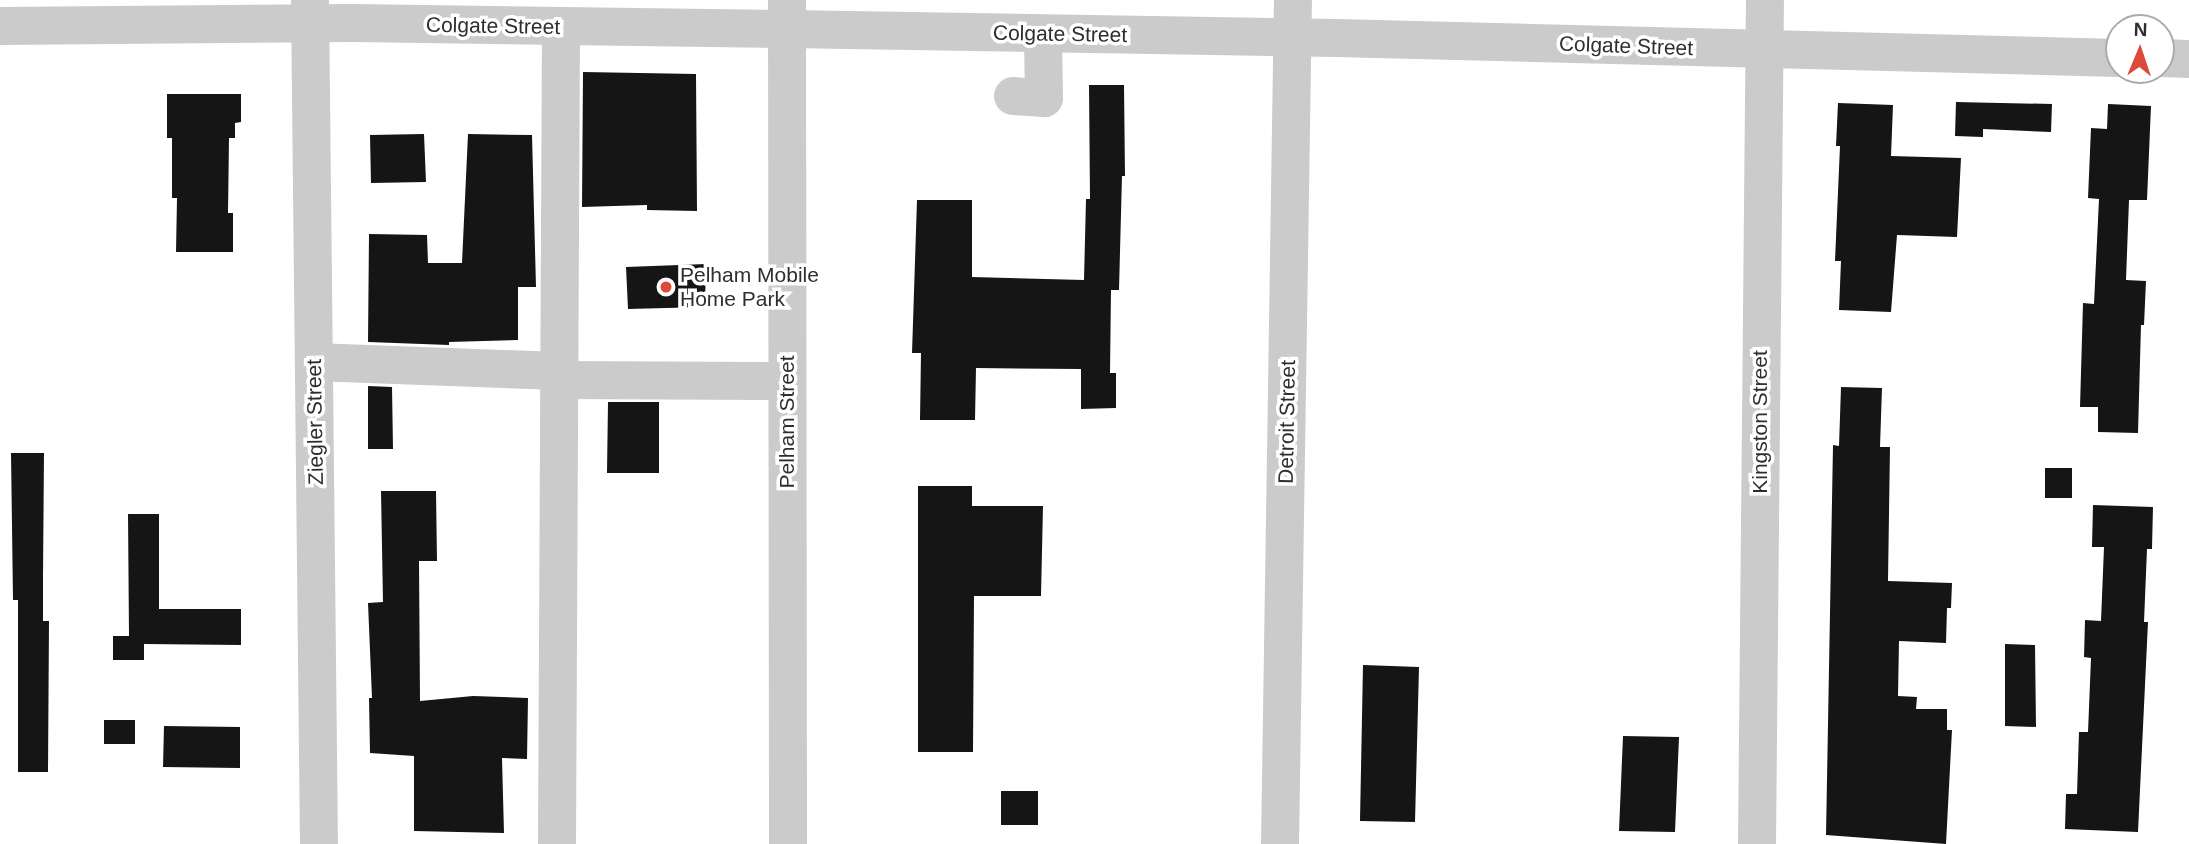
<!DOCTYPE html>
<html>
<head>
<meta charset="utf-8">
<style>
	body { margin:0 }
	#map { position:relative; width:2189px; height:844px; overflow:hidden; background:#fff; font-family:Arial,sans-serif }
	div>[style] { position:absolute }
	.building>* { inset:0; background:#151515 }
	.minor>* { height:38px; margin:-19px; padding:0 19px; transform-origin:19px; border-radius:19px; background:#cbcbcb }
	.dots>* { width:19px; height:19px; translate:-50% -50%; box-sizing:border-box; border:4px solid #fff; border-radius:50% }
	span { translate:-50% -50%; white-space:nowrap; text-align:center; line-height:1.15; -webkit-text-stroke:7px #fff; paint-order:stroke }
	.street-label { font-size:21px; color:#2e2e2e }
	.poi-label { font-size:21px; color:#2e2e2e }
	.left { translate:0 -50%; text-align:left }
	.north { position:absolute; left:2105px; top:14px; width:70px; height:70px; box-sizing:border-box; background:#fff; border:2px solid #ababab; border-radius:50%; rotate:2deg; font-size:19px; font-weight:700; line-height:28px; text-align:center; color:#2e2e2e }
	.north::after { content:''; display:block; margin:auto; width:24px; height:32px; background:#dc4b39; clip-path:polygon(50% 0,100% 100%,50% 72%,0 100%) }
</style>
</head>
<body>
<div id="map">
	<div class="building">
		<div style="clip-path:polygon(583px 72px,696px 74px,697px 211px,647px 210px,647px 205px,582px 207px)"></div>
		<div style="clip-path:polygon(1089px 85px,1124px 85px,1125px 176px,1122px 176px,1119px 290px,1111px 290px,1110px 373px,1116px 373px,1116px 408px,1081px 409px,1081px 369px,976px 368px,975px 420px,920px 420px,921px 353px,912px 353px,917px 200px,972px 200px,972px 277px,1084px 280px,1086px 199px,1090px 199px)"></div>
		<div style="clip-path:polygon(167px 94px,241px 94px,241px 122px,235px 123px,235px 138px,229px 138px,228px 213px,233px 213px,233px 252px,176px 252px,177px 198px,172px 198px,172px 138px,167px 138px)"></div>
		<div style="clip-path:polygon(1956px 102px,2052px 104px,2051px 132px,1983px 129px,1983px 137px,1955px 136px)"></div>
		<div style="clip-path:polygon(1838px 103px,1893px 105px,1891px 156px,1961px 158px,1957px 237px,1897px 235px,1891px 312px,1839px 310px,1841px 261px,1835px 261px,1840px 146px,1836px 146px)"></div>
		<div style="clip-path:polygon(2108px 104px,2151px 106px,2147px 200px,2129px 200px,2126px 280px,2146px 281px,2144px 325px,2141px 325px,2138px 433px,2098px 432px,2098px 407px,2080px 407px,2083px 303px,2094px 304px,2099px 199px,2088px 198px,2091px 128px,2107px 129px)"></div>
		<div style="clip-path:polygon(424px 134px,426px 182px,371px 183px,370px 135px)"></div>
		<div style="clip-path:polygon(468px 134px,532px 135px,536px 287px,518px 287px,518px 340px,449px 342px,449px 345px,368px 342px,369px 234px,427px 235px,428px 263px,462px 263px)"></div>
		<div style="clip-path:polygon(706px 264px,705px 307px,628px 309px,626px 267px)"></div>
		<div style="clip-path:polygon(368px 386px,392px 387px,393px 449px,368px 449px)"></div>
		<div style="clip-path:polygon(1841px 387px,1882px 388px,1880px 447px,1890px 447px,1888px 581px,1952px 583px,1951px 608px,1947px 608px,1946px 643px,1899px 641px,1898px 696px,1917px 697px,1916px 709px,1947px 709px,1947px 730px,1952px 730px,1946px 844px,1826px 835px,1833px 445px,1839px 446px)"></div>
		<div style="clip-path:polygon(608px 402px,659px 402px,659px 473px,607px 473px)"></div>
		<div style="clip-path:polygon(11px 453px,44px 453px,43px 577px,43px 621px,49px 621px,48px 772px,18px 772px,18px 600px,13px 600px)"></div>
		<div style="clip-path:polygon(2045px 468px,2072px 468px,2072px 498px,2045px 498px)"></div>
		<div style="clip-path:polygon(918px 486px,972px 486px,972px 506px,1043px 506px,1041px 596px,974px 596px,973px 752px,918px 752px)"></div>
		<div style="clip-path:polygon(381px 491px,436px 491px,437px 561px,419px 561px,420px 701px,473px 696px,528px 698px,527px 759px,502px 758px,504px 833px,414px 831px,414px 756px,370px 753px,369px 698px,372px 698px,368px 603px,383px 602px)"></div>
		<div style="clip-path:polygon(2093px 505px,2153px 507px,2152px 549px,2147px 549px,2144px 622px,2148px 622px,2138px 832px,2065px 829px,2066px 794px,2077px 794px,2079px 732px,2088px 732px,2091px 658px,2084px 657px,2085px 620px,2101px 621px,2104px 547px,2092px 547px)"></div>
		<div style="clip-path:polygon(128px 514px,159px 514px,159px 609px,241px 609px,241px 645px,144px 644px,144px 660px,113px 660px,113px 636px,129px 636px)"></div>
		<div style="clip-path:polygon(2005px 644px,2035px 645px,2036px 727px,2005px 726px)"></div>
		<div style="clip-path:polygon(1363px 665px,1419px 667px,1415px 822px,1360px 821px)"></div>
		<div style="clip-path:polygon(104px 720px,135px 720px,135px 744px,104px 744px)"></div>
		<div style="clip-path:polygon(164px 726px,240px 727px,240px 768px,163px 767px)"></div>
		<div style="clip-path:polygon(1623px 736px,1679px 737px,1675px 832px,1619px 831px)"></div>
		<div style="clip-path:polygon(1001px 791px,1038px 791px,1038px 825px,1001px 825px)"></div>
	</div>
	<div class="minor">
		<div style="left:787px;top:0;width:844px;rotate:89.93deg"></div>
		<div style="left:310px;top:2px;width:842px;rotate:89.39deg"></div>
		<div style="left:0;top:26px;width:353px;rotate:-0.5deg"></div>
		<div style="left:353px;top:23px;width:434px;rotate:0.8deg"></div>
		<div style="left:787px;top:29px;width:549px;rotate:0.94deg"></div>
		<div style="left:1336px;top:38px;width:783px;rotate:1.46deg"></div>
		<div style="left:2161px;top:58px;width:28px;rotate:2deg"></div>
		<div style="left:1013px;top:96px;width:31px;rotate:4deg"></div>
		<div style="left:1044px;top:98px;width:64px;rotate:-90.9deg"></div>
		<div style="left:314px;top:362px;width:245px;rotate:2.1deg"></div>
		<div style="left:559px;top:380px;width:228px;rotate:0.3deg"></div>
		<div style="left:557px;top:844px;width:817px;rotate:-89.72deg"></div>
		<div style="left:1280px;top:844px;width:844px;rotate:-89.12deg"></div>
		<div style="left:1757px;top:844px;width:844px;rotate:-89.46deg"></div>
	</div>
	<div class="dots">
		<div style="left:666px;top:287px;background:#dc4b39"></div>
	</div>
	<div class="street-label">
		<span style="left:493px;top:26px;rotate:1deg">Colgate Street</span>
		<span style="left:1060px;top:34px;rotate:1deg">Colgate Street</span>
		<span style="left:1626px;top:46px;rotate:2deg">Colgate Street</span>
		<span style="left:315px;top:422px;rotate:-91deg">Ziegler Street</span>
		<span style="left:787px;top:422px;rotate:-90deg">Pelham Street</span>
		<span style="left:1287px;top:422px;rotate:-89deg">Detroit Street</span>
		<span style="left:1760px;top:422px;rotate:-90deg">Kingston Street</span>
	</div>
	<div class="poi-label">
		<span class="left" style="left:680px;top:287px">Pelham Mobile<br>Home Park</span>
	</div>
	<div class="north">N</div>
</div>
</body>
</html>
